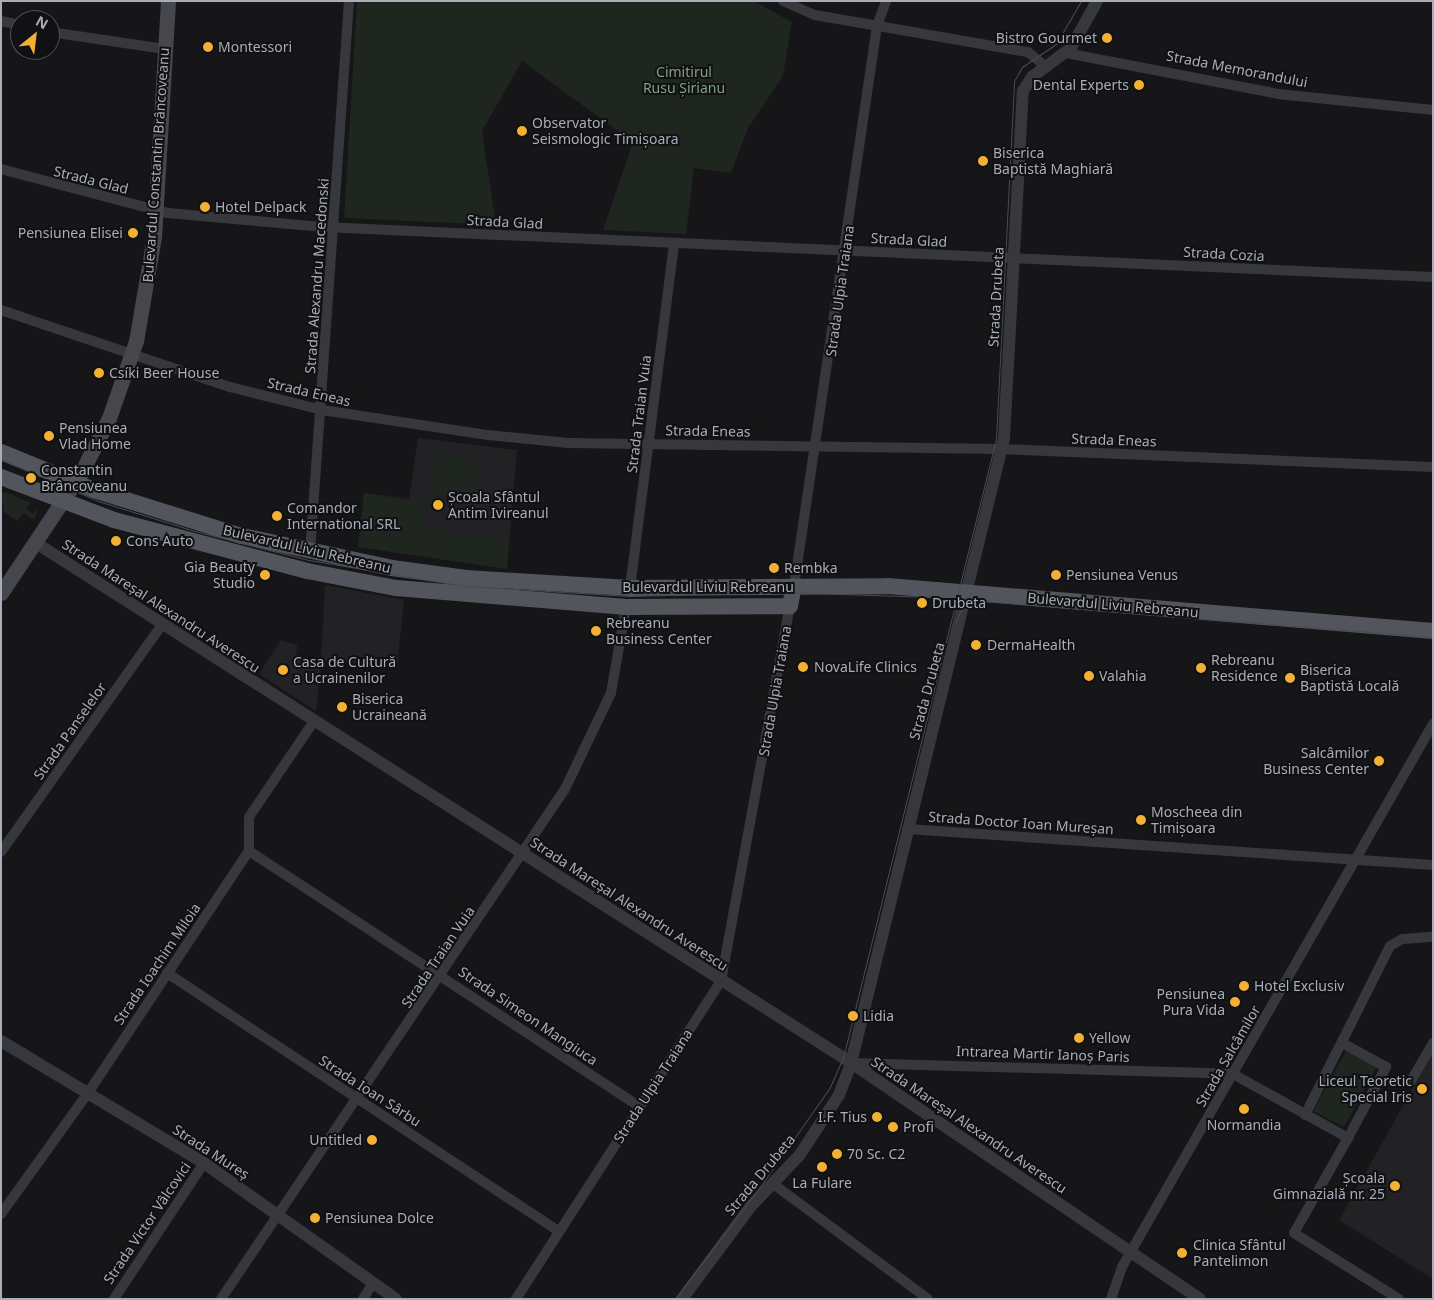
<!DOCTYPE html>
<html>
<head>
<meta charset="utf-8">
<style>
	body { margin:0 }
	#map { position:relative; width:1434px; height:1300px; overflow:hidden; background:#161618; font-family:"Noto Sans",sans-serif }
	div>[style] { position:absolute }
	.built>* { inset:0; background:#222225 }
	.green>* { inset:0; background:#1e261f }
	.minor>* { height:10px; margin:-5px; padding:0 5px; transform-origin:5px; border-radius:5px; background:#37383d }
	.tertiary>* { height:12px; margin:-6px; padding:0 6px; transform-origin:6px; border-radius:6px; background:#37383d }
	.secondary>* { height:15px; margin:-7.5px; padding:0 7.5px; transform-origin:7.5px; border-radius:7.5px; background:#45474d }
	.primary>* { height:16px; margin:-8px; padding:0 8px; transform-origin:8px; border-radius:8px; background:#53555c }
	.tram>* { height:1px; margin:-0.5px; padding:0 0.5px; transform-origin:0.5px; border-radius:0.5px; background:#4a4c52 }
	.dots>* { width:14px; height:14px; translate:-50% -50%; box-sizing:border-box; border:2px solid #111113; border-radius:50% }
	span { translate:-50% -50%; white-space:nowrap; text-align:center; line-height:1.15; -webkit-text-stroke:4px #111113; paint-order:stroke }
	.poi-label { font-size:14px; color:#a8adb8 }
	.right { translate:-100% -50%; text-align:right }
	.left { translate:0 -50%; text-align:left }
	.street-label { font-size:14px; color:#a8adb8 }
	.park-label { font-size:14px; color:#7fa381 }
	.frame { position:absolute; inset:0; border:2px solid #a8adb8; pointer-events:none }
	.north { position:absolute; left:10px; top:10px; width:50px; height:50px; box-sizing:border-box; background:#111113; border:1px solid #4d4f55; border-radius:50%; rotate:29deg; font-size:14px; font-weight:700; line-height:20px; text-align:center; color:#a8adb8 }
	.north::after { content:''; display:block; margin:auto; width:18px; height:22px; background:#f2b134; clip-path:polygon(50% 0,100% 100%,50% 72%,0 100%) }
</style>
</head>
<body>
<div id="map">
	<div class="built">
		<div style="clip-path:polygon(418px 438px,517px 450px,507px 569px,358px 547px,364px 493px,409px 499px)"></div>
		<div style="clip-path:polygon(325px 585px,404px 600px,397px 668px,321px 660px)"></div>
		<div style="clip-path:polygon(281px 640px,297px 645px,296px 659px,321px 665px,316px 711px,259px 674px)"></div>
		<div style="clip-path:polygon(1433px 1052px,1433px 1279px,1339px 1220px)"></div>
	</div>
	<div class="green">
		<div style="clip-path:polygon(357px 1px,754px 1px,792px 22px,783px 76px,748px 128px,731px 173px,694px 168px,686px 234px,603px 230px,633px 142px,522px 61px,482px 131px,496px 225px,344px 218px)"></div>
		<div style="clip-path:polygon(436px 455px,479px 461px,474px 497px,432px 492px)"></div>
		<div style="clip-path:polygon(6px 492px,31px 503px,26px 509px,33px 514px,38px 508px,34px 520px,23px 513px,17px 521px,4px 512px,1px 494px)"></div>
		<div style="clip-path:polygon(364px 493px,425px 503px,422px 529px,509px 539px,507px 569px,358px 547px)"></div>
		<div style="clip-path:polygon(1347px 1049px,1377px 1066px,1344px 1127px,1313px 1111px)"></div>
	</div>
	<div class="minor">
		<div style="left:783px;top:1px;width:35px;rotate:24deg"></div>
		<div style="left:815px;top:15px;width:216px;rotate:9.9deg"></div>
		<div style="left:1028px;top:52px;width:23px;rotate:40deg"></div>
		<div style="left:1px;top:21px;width:19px;rotate:12deg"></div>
		<div style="left:50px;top:32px;width:116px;rotate:8.4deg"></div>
		<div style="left:1066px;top:53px;width:216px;rotate:10.9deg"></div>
		<div style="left:1278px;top:94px;width:156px;rotate:5.9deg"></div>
		<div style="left:1px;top:169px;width:173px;rotate:14.8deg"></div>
		<div style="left:168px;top:213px;width:156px;rotate:5.2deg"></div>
		<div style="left:323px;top:227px;width:1111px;rotate:2.58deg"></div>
		<div style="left:1px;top:310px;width:242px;rotate:18.6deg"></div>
		<div style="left:230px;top:387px;width:95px;rotate:14deg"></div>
		<div style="left:322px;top:410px;width:168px;rotate:8.6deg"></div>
		<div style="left:488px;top:435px;width:81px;rotate:5.6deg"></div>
		<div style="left:569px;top:443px;width:432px;rotate:0.8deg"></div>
		<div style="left:1001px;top:449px;width:432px;rotate:2.4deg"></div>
		<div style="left:310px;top:552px;width:552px;rotate:-85.95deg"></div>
		<div style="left:794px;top:586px;width:566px;rotate:-81.57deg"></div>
		<div style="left:877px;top:26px;width:27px;rotate:-70deg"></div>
		<div style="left:630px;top:588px;width:348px;rotate:-82.7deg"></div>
		<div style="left:907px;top:829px;width:527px;rotate:3.92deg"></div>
		<div style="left:249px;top:851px;width:467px;rotate:33.2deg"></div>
		<div style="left:1px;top:852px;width:278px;rotate:-54.7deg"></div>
		<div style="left:167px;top:973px;width:469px;rotate:33.4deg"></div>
		<div style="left:851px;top:1063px;width:382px;rotate:1.6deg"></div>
		<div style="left:1233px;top:1074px;width:132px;rotate:29.1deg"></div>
		<div style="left:1348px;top:1138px;width:81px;rotate:-61.8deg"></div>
		<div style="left:1386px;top:1067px;width:48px;rotate:-151.3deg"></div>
		<div style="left:1411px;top:1081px;width:44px;rotate:-59.9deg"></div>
		<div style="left:1305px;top:1115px;width:189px;rotate:-63.3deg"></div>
		<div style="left:1390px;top:946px;width:14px;rotate:-30deg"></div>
		<div style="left:1402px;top:939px;width:31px;rotate:-4deg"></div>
		<div style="left:1348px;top:1138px;width:109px;rotate:119.6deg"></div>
		<div style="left:1294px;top:1233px;width:124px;rotate:32.2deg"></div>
		<div style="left:772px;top:1183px;width:194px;rotate:36.6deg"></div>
		<div style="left:1px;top:1214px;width:149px;rotate:-54.3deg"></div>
		<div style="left:88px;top:1093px;width:291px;rotate:-56.4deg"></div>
		<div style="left:249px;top:851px;width:34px;rotate:-90deg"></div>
		<div style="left:249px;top:817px;width:116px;rotate:-55.9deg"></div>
		<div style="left:114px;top:1299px;width:163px;rotate:-56.5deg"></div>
		<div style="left:221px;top:1299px;width:615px;rotate:-56deg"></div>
		<div style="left:565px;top:789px;width:106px;rotate:-64.4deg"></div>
		<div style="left:611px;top:693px;width:87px;rotate:-80.1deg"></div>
		<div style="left:363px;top:1299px;width:19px;rotate:-58deg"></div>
		<div style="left:516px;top:1299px;width:378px;rotate:-57.2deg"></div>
		<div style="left:721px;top:981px;width:381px;rotate:-79.6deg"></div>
		<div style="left:1111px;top:1299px;width:34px;rotate:-71deg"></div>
		<div style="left:1122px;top:1267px;width:626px;rotate:-60.2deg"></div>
	</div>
	<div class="tertiary">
		<div style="left:36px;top:543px;width:962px;rotate:32.52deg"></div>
		<div style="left:847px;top:1060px;width:426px;rotate:34.1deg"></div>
		<div style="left:1px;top:1041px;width:237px;rotate:31deg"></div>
		<div style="left:204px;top:1163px;width:235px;rotate:35.3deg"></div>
		<div style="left:682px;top:1299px;width:116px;rotate:-53.4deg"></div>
		<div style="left:751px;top:1206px;width:69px;rotate:-46.2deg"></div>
		<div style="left:799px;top:1156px;width:73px;rotate:-56.7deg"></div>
		<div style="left:839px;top:1095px;width:34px;rotate:-69deg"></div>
		<div style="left:851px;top:1063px;width:643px;rotate:-76.24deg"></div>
		<div style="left:1004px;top:438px;width:348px;rotate:-86.9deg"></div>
		<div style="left:1023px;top:91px;width:17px;rotate:-57deg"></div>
		<div style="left:1032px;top:77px;width:49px;rotate:-36.6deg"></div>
		<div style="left:1071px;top:48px;width:54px;rotate:-61deg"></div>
	</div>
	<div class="secondary">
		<div style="left:1px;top:593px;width:144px;rotate:-56.3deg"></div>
		<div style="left:81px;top:473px;width:62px;rotate:-63deg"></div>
		<div style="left:109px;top:418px;width:82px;rotate:-70.7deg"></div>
		<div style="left:136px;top:341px;width:106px;rotate:-80.2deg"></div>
		<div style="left:154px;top:237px;width:236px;rotate:-86.6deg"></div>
	</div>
	<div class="primary">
		<div style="left:1px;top:452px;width:100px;rotate:22.2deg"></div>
		<div style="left:94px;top:490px;width:155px;rotate:17.3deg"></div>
		<div style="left:242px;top:536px;width:153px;rotate:12deg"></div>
		<div style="left:392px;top:568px;width:75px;rotate:7.7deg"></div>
		<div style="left:466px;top:578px;width:164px;rotate:3.5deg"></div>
		<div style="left:630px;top:588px;width:258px;rotate:-0.4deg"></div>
		<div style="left:888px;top:586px;width:547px;rotate:4.72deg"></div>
		<div style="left:1px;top:477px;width:121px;rotate:20.8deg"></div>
		<div style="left:114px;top:520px;width:200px;rotate:14.8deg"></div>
		<div style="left:307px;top:571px;width:91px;rotate:10.8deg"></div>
		<div style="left:396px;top:588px;width:231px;rotate:4.7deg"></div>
		<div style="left:626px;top:607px;width:164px;rotate:-0.3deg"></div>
		<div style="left:790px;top:606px;width:20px;rotate:-79deg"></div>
	</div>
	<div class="tram">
		<div style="left:1px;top:459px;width:106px;rotate:23.4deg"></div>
		<div style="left:98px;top:501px;width:102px;rotate:17.2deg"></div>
		<div style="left:195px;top:531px;width:118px;rotate:14.3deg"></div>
		<div style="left:309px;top:560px;width:158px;rotate:9.5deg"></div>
		<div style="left:465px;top:586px;width:164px;rotate:3.5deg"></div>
		<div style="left:629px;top:596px;width:152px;rotate:-1.5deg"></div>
		<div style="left:781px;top:592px;width:151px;rotate:1.9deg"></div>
		<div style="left:932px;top:597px;width:503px;rotate:4.56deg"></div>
		<div style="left:955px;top:623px;width:14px;rotate:-65deg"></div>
		<div style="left:961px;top:610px;width:13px;rotate:-18deg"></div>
		<div style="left:675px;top:1299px;width:149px;rotate:-52.9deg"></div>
		<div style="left:765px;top:1180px;width:113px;rotate:-55deg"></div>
		<div style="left:830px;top:1087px;width:32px;rotate:-66deg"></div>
		<div style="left:843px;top:1058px;width:638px;rotate:-76.12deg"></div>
		<div style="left:996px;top:439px;width:358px;rotate:-87.1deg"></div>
		<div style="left:1014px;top:81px;width:16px;rotate:-60deg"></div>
		<div style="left:1022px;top:67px;width:41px;rotate:-34.1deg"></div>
		<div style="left:1056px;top:44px;width:50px;rotate:-59.8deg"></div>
	</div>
	<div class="dots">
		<div style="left:1107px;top:38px;background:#f2b134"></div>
		<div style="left:208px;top:47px;background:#f2b134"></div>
		<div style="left:1139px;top:85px;background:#f2b134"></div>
		<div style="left:522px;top:131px;background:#f2b134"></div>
		<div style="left:983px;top:161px;background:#f2b134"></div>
		<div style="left:205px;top:207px;background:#f2b134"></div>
		<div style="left:133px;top:233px;background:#f2b134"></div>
		<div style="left:99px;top:373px;background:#f2b134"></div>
		<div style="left:49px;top:436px;background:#f2b134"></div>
		<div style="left:31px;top:478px;background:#f2b134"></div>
		<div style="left:438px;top:505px;background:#f2b134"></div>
		<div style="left:277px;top:516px;background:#f2b134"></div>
		<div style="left:116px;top:541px;background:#f2b134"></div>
		<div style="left:774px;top:568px;background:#f2b134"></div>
		<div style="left:265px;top:575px;background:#f2b134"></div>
		<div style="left:1056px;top:575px;background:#f2b134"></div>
		<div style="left:922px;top:603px;background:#f2b134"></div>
		<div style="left:596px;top:631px;background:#f2b134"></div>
		<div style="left:976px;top:645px;background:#f2b134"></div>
		<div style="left:803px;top:667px;background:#f2b134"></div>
		<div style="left:1201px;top:668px;background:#f2b134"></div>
		<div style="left:283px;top:670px;background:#f2b134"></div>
		<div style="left:1089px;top:676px;background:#f2b134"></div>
		<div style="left:1290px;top:678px;background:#f2b134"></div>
		<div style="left:342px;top:707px;background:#f2b134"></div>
		<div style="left:1379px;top:761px;background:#f2b134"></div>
		<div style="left:1141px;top:820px;background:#f2b134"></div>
		<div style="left:1244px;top:986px;background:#f2b134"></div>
		<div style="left:1235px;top:1002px;background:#f2b134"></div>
		<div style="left:853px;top:1016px;background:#f2b134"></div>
		<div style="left:1079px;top:1038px;background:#f2b134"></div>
		<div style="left:1422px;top:1089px;background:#f2b134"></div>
		<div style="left:1244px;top:1109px;background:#f2b134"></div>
		<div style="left:877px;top:1117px;background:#f2b134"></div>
		<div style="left:893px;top:1127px;background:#f2b134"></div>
		<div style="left:372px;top:1140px;background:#f2b134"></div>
		<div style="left:837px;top:1154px;background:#f2b134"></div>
		<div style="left:822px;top:1167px;background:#f2b134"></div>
		<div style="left:1395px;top:1186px;background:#f2b134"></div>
		<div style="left:315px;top:1218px;background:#f2b134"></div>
		<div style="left:1182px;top:1253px;background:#f2b134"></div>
	</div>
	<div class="poi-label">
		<span class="right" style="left:1097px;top:38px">Bistro Gourmet</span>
		<span class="left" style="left:218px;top:47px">Montessori</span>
		<span class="right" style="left:1129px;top:85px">Dental Experts</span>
		<span class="left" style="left:532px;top:131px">Observator<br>Seismologic Timișoara</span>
		<span class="left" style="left:993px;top:161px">Biserica<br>Baptistă Maghiară</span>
		<span class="left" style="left:215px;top:207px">Hotel Delpack</span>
		<span class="right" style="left:123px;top:233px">Pensiunea Elisei</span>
		<span class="left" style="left:109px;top:373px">Csíki Beer House</span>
		<span class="left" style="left:59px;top:436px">Pensiunea<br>Vlad Home</span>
		<span class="left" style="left:41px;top:478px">Constantin<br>Brâncoveanu</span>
		<span class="left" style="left:448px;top:505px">Școala Sfântul<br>Antim Ivireanul</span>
		<span class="left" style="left:287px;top:516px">Comandor<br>International SRL</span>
		<span class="left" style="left:126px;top:541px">Cons Auto</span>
		<span class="right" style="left:255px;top:575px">Gia Beauty<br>Studio</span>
		<span class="left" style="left:784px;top:568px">Rembka</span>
		<span class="left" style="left:1066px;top:575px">Pensiunea Venus</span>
		<span class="left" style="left:932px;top:603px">Drubeta</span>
		<span class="left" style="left:606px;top:631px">Rebreanu<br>Business Center</span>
		<span class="left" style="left:987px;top:645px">DermaHealth</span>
		<span class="left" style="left:1211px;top:668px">Rebreanu<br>Residence</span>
		<span class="left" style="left:293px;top:670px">Casa de Cultură<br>a Ucrainenilor</span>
		<span class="left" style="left:814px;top:667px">NovaLife Clinics</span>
		<span class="left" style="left:1300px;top:678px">Biserica<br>Baptistă Locală</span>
		<span class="left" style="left:1099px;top:676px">Valahia</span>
		<span class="left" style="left:352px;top:707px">Biserica<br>Ucraineană</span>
		<span class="right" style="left:1369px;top:761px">Salcâmilor<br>Business Center</span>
		<span class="left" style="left:1151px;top:820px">Moscheea din<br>Timișoara</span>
		<span class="left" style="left:1254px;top:986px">Hotel Exclusiv</span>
		<span class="right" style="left:1225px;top:1002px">Pensiunea<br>Pura Vida</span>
		<span class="left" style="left:863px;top:1016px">Lidia</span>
		<span class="left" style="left:1089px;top:1038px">Yellow</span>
		<span class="right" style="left:1412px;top:1089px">Liceul Teoretic<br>Special Iris</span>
		<span class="right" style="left:867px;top:1117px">I.F. Tius</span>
		<span style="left:1244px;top:1125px">Normandia</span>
		<span class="left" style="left:903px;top:1127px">Profi</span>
		<span class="right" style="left:362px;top:1140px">Untitled</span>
		<span class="left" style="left:847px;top:1154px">70 Sc. C2</span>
		<span class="right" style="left:1385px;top:1186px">Școala<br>Gimnazială nr. 25</span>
		<span style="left:822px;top:1183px">La Fulare</span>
		<span class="left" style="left:325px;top:1218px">Pensiunea Dolce</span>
		<span class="left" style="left:1193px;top:1253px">Clinica Sfântul<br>Pantelimon</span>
	</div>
	<div class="street-label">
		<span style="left:1237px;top:69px;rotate:11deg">Strada Memorandului</span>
		<span style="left:156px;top:165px;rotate:-86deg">Bulevardul Constantin Brâncoveanu</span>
		<span style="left:91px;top:180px;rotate:14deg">Strada Glad</span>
		<span style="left:505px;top:222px;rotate:3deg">Strada Glad</span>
		<span style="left:909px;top:240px;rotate:3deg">Strada Glad</span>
		<span style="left:1224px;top:254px;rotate:3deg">Strada Cozia</span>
		<span style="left:317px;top:276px;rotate:-86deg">Strada Alexandru Macedonski</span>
		<span style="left:840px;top:291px;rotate:-82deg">Strada Ulpia Traiana</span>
		<span style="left:996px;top:297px;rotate:-87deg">Strada Drubeta</span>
		<span style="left:309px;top:392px;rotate:13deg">Strada Eneas</span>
		<span style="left:639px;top:414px;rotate:-83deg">Strada Traian Vuia</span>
		<span style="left:708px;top:431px;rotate:1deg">Strada Eneas</span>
		<span style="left:1114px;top:440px;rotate:2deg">Strada Eneas</span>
		<span style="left:307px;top:549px;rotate:13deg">Bulevardul Liviu Rebreanu</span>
		<span style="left:708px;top:587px">Bulevardul Liviu Rebreanu</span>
		<span style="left:1113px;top:605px;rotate:5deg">Bulevardul Liviu Rebreanu</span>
		<span style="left:161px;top:606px;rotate:33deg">Strada Mareșal Alexandru Averescu</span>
		<span style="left:775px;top:691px;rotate:-80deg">Strada Ulpia Traiana</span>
		<span style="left:927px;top:691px;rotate:-75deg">Strada Drubeta</span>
		<span style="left:70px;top:731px;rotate:-55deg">Strada Panselelor</span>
		<span style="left:1021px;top:823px;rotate:4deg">Strada Doctor Ioan Mureșan</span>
		<span style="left:629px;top:904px;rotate:33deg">Strada Mareșal Alexandru Averescu</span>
		<span style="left:438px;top:957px;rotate:-56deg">Strada Traian Vuia</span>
		<span style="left:157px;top:964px;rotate:-56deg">Strada Ioachim Miloia</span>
		<span style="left:528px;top:1016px;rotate:34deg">Strada Simeon Mangiuca</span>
		<span style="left:1043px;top:1054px;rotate:2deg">Intrarea Martir Ianoș Paris</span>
		<span style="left:1228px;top:1056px;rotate:-60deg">Strada Salcâmilor</span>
		<span style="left:653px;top:1086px;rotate:-57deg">Strada Ulpia Traiana</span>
		<span style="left:370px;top:1091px;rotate:33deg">Strada Ioan Sârbu</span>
		<span style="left:969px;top:1125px;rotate:34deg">Strada Mareșal Alexandru Averescu</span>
		<span style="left:211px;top:1152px;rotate:33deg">Strada Mureș</span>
		<span style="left:760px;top:1175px;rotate:-50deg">Strada Drubeta</span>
		<span style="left:147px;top:1223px;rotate:-56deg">Strada Victor Vâlcovici</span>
	</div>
	<div class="park-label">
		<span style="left:684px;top:80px">Cimitirul<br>Rusu Șirianu</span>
	</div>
	<div class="frame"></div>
	<div class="north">N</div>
</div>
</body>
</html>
